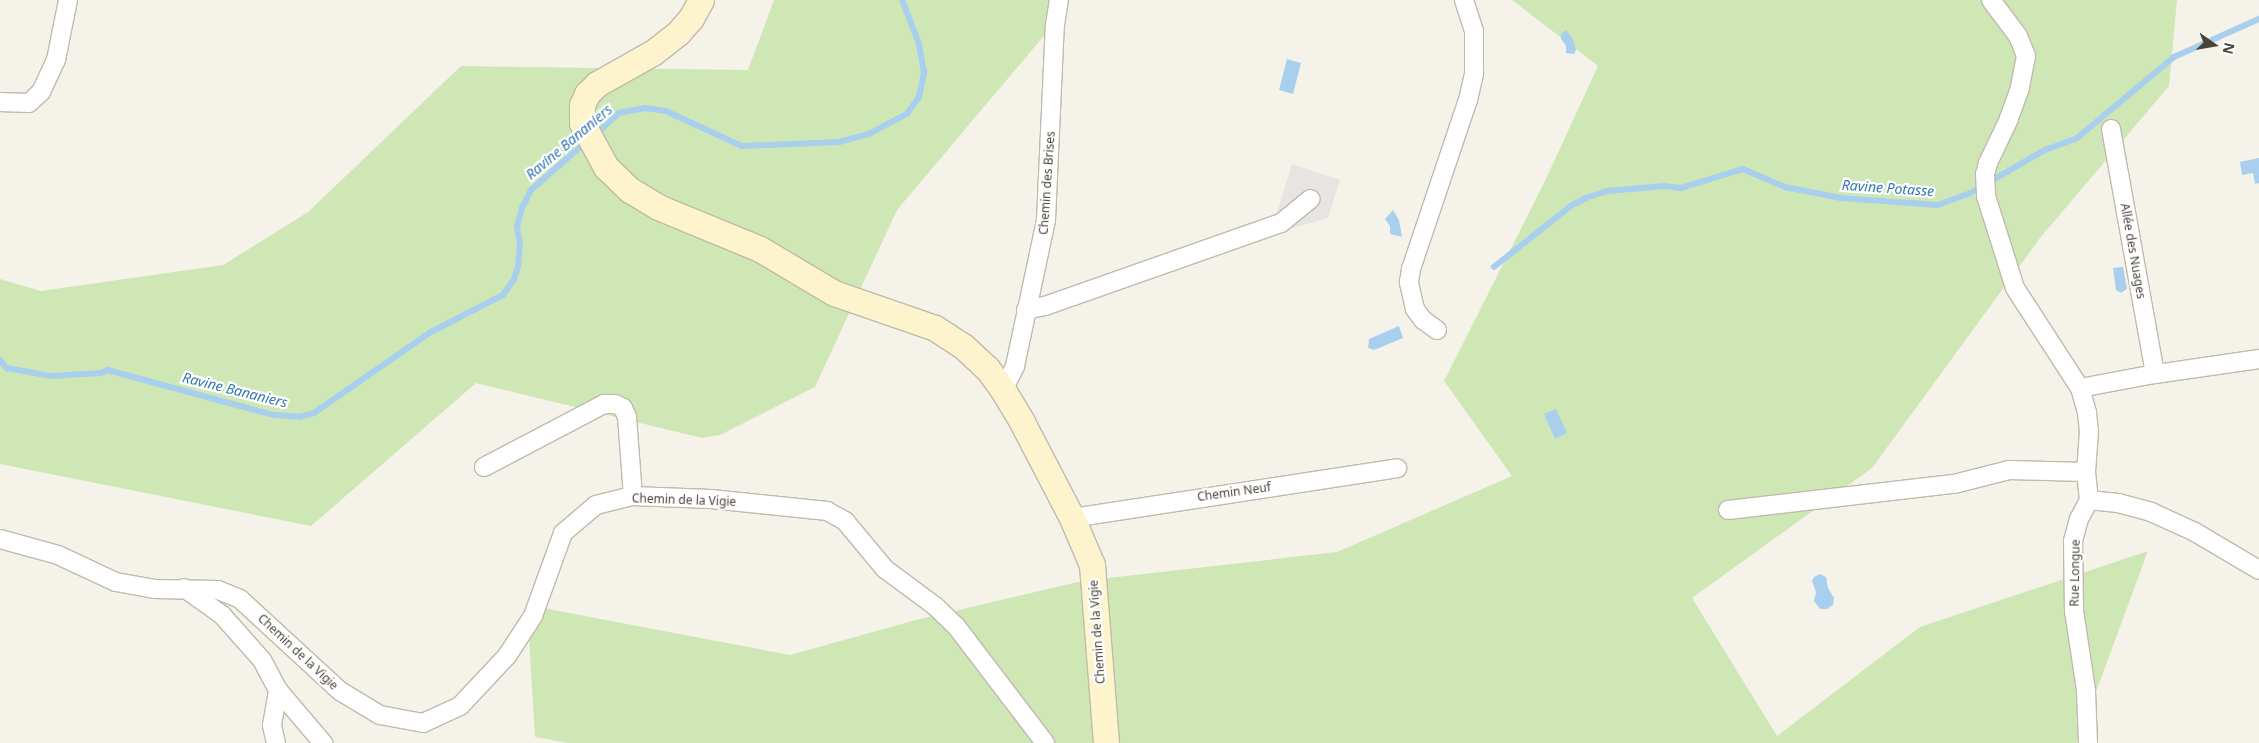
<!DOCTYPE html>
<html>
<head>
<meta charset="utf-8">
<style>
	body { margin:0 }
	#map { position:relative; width:2259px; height:743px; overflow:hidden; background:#f5f2ea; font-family:"Noto Sans",sans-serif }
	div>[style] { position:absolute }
	.green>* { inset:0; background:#cee7b5 }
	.parking>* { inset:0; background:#e6e5e2 }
	.water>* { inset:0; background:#a9cfef }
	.stream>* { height:5.5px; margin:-2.75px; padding:0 2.75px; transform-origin:2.75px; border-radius:2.75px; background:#a9cfef }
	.roads { filter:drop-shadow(1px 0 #c0baad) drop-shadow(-1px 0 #c0baad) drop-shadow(0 1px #c0baad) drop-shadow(0 -1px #c0baad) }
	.street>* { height:18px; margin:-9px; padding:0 9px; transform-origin:9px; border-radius:9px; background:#fff }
	.secondary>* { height:25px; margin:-12.5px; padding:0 12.5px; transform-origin:12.5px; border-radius:12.5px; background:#fdf3cc }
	span { translate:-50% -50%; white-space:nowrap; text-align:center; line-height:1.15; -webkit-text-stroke:4.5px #fff; paint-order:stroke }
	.street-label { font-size:12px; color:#494338 }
	.water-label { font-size:14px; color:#3377b3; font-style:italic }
	.north { position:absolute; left:2189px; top:20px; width:50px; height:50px; -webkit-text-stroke:4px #fff; paint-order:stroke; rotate:103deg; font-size:14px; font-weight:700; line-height:20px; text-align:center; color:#494338 }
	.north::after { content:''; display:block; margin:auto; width:18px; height:22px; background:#494338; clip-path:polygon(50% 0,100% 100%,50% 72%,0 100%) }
</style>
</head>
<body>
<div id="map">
	<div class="green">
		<div style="clip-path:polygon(774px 0,1066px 0,1043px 37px,897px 210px,815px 387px,720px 435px,702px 438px,476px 383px,311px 526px,0 464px,0 279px,41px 291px,223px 265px,308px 212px,461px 66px,748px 70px)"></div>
		<div style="clip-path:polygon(1512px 0,2177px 0,2169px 86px,2040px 238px,1872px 468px,1692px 598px,1777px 736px,1920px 627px,2148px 551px,2077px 743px,569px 743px,535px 737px,527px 605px,790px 655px,916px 620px,1082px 581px,1337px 552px,1512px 476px,1444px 381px,1544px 183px,1598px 66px)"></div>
	</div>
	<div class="parking">
		<div style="clip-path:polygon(1292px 164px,1340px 180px,1328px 218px,1283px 231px,1277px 213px)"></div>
	</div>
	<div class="water">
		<div style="clip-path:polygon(1566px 30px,1572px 37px,1576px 50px,1574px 54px,1566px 53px,1566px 46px,1561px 39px,1561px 34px)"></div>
		<div style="clip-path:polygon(1287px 59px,1301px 63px,1293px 94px,1279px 90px)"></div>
		<div style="clip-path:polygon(2259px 158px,2259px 183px,2255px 184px,2253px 173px,2242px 175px,2240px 162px)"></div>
		<div style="clip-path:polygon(1393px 210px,1399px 220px,1402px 237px,1390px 234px,1390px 226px,1385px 219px)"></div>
		<div style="clip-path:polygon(2123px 267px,2127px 289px,2121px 293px,2116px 290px,2113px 268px)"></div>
		<div style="clip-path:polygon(1399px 326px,1403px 338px,1374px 350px,1368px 348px,1369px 339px)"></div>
		<div style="clip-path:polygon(1556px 409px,1567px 433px,1555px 439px,1544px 414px)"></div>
		<div style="clip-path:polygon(1820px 574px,1826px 577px,1828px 588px,1834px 598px,1833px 605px,1827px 609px,1820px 609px,1814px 601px,1816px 592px,1812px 581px,1814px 577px)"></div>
	</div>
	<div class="stream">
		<div style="left:596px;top:134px;width:31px;rotate:-42deg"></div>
		<div style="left:619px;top:113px;width:26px;rotate:-11deg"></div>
		<div style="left:645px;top:108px;width:21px;rotate:8deg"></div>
		<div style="left:666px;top:111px;width:84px;rotate:24.7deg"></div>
		<div style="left:742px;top:146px;width:97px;rotate:-2.4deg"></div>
		<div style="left:839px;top:142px;width:31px;rotate:-15deg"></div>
		<div style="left:869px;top:134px;width:43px;rotate:-27.8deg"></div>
		<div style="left:907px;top:114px;width:21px;rotate:-55deg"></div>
		<div style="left:919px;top:97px;width:25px;rotate:-78deg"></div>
		<div style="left:924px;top:73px;width:29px;rotate:-100deg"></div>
		<div style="left:919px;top:44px;width:47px;rotate:-111.1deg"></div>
		<div style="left:1494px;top:267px;width:98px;rotate:-38.4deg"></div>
		<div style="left:1571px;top:206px;width:17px;rotate:-28deg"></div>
		<div style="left:1586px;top:198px;width:23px;rotate:-18deg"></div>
		<div style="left:1608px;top:191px;width:56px;rotate:-5.1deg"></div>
		<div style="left:1664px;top:186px;width:17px;rotate:7deg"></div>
		<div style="left:1681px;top:188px;width:65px;rotate:-17deg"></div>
		<div style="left:1743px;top:169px;width:46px;rotate:23.2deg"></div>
		<div style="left:1785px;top:187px;width:57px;rotate:11.1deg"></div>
		<div style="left:1841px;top:198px;width:97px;rotate:4.1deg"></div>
		<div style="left:1938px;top:205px;width:33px;rotate:-20deg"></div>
		<div style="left:1969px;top:194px;width:88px;rotate:-30.1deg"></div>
		<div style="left:2045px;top:150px;width:33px;rotate:-20deg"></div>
		<div style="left:2076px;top:139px;width:128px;rotate:-39.9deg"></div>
		<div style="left:2174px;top:57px;width:93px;rotate:-24.1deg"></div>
		<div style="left:0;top:360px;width:11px;rotate:49deg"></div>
		<div style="left:7px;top:368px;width:45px;rotate:10.3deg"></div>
		<div style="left:51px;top:376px;width:50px;rotate:-3.4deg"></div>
		<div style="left:101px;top:373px;width:8px;rotate:-23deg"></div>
		<div style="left:108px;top:370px;width:172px;rotate:15.2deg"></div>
		<div style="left:274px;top:415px;width:26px;rotate:4deg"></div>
		<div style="left:300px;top:417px;width:15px;rotate:-16deg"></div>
		<div style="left:314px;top:413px;width:142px;rotate:-34.7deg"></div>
		<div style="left:431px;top:332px;width:81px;rotate:-27.2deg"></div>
		<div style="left:503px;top:295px;width:19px;rotate:-55deg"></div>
		<div style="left:514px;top:279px;width:13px;rotate:-72deg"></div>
		<div style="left:518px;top:267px;width:22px;rotate:-85deg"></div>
		<div style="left:520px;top:245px;width:19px;rotate:-99deg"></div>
		<div style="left:517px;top:226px;width:19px;rotate:-74deg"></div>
		<div style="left:522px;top:208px;width:20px;rotate:-63deg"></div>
		<div style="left:531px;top:190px;width:72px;rotate:-41deg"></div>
	</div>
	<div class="roads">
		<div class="street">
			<div style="left:1991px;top:0;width:45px;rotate:53.1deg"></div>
			<div style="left:2018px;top:36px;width:22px;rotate:68deg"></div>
			<div style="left:2026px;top:56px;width:33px;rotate:101deg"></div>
			<div style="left:2020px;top:88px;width:33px;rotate:110deg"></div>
			<div style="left:2009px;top:119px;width:49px;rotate:115.5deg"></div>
			<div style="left:1988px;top:163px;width:11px;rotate:105deg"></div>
			<div style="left:1985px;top:174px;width:22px;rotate:87deg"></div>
			<div style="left:1986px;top:196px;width:96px;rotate:72.5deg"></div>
			<div style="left:2015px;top:288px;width:119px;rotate:57deg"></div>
			<div style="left:2080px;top:388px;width:26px;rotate:74deg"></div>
			<div style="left:2087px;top:413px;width:18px;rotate:84deg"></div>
			<div style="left:2089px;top:431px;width:41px;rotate:94.2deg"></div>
			<div style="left:2086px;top:472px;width:28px;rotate:84deg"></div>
			<div style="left:0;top:102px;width:29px;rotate:2deg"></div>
			<div style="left:29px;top:103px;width:16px;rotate:-43deg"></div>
			<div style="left:41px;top:92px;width:35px;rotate:-65deg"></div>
			<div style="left:56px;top:60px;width:61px;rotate:-78.7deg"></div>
			<div style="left:2111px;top:129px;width:249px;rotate:79.8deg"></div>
			<div style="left:1026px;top:310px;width:19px;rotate:-12deg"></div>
			<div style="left:1045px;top:306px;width:250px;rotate:-19.4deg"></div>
			<div style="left:1281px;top:223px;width:38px;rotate:-39deg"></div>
			<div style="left:1437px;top:330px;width:17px;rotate:-144deg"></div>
			<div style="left:1423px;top:320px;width:14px;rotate:-126deg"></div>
			<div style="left:1415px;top:309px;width:28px;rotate:-103deg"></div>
			<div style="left:1409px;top:282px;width:13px;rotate:-81deg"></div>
			<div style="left:1411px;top:269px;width:178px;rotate:-71.4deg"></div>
			<div style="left:1468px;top:100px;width:28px;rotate:-77deg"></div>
			<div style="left:1474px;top:73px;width:42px;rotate:-90deg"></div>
			<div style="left:1474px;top:31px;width:33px;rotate:-108deg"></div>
			<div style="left:2080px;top:388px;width:76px;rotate:-10.6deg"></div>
			<div style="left:2155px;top:374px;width:105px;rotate:-8.2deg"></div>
			<div style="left:1003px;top:390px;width:27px;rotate:-63deg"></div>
			<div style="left:1015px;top:366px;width:149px;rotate:-78deg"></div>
			<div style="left:1046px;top:220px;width:195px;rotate:-87.4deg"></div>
			<div style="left:1055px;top:25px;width:25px;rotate:-81deg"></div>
			<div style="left:484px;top:467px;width:136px;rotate:-27.7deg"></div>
			<div style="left:604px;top:404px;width:11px"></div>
			<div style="left:615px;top:404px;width:9px;rotate:27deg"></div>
			<div style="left:623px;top:408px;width:10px;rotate:66deg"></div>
			<div style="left:627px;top:417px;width:79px;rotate:85.7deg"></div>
			<div style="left:1728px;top:510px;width:227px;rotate:-6.6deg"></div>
			<div style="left:1954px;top:484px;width:57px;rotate:-14.3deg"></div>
			<div style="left:2009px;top:470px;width:77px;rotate:1.5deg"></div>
			<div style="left:1072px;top:518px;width:329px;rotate:-8.7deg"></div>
			<div style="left:0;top:539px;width:60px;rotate:15.4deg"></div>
			<div style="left:58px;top:555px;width:64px;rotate:25deg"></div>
			<div style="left:116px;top:582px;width:39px;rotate:10deg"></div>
			<div style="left:154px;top:589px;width:64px;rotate:0.9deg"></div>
			<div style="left:218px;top:590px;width:24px;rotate:22deg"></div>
			<div style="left:240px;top:599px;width:136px;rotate:42.6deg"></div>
			<div style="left:340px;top:691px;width:47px;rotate:31deg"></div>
			<div style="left:380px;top:715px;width:44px;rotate:10.5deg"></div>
			<div style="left:423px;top:723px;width:41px;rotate:-24.7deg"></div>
			<div style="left:460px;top:706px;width:69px;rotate:-46.8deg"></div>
			<div style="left:507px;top:656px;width:48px;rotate:-57deg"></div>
			<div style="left:533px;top:616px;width:88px;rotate:-70.1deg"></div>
			<div style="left:563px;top:533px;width:43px;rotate:-40.3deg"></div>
			<div style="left:596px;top:505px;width:38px;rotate:-14deg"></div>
			<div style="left:633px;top:496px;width:78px;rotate:2.2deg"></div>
			<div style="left:711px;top:499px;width:117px;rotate:5.9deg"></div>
			<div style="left:827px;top:511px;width:21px;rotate:29deg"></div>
			<div style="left:845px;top:521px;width:62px;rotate:50.2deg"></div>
			<div style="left:885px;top:569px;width:62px;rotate:36.5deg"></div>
			<div style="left:935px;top:606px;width:29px;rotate:44deg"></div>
			<div style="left:956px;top:626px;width:147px;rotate:52.7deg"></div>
			<div style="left:184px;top:588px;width:47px;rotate:35.4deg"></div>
			<div style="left:222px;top:615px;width:60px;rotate:48.4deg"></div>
			<div style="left:262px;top:660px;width:34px;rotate:62deg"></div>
			<div style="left:278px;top:690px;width:70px;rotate:49.7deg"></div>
			<div style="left:276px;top:743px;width:18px;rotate:-103deg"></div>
			<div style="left:272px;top:725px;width:36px;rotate:-80deg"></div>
			<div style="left:2088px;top:743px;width:53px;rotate:-92.2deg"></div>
			<div style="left:2086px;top:690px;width:80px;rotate:-98.6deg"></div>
			<div style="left:2074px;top:611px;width:70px;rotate:-90.8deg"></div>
			<div style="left:2073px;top:541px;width:23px;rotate:-75deg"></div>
			<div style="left:2079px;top:519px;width:21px;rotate:-62deg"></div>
			<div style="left:2089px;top:500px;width:29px;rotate:6deg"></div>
			<div style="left:2118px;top:503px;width:34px;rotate:15deg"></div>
			<div style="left:2151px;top:512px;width:48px;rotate:24.4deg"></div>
			<div style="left:2195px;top:532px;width:74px;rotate:30.7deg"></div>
		</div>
		<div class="secondary">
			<div style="left:701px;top:0;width:21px;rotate:119deg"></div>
			<div style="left:691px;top:18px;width:20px;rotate:131deg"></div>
			<div style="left:678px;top:33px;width:33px;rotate:142deg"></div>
			<div style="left:652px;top:53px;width:63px;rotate:150.6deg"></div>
			<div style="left:597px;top:84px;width:14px;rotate:135deg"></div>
			<div style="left:587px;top:94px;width:12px;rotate:114deg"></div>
			<div style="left:582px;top:105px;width:18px;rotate:90deg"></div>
			<div style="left:582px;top:123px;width:50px;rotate:61.4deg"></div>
			<div style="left:606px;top:167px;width:33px;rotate:44deg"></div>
			<div style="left:630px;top:190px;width:33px;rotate:31deg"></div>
			<div style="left:658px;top:207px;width:110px;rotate:22.4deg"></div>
			<div style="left:760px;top:249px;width:86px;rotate:30.7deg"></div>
			<div style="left:834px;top:293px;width:107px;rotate:19.1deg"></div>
			<div style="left:935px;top:328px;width:33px;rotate:33deg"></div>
			<div style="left:963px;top:346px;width:33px;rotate:43deg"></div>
			<div style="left:987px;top:368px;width:27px;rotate:54deg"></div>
			<div style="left:1003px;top:390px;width:37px;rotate:59deg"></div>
			<div style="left:1022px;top:422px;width:108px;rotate:62.5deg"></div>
			<div style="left:1072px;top:518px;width:51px;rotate:66.9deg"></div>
			<div style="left:1092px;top:565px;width:179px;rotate:85.5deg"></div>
		</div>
	</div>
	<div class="street-label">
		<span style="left:1047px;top:183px;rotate:-86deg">Chemin des Brises</span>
		<span style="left:2133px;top:251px;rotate:80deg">Allée des Nuages</span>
		<span style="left:1234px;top:492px;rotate:-8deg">Chemin Neuf</span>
		<span style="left:684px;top:500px;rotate:2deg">Chemin de la Vigie</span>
		<span style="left:2075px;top:573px;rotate:-89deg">Rue Longue</span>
		<span style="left:1097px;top:632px;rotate:-94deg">Chemin de la Vigie</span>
		<span style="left:298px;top:652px;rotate:43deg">Chemin de la Vigie</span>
	</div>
	<div class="water-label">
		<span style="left:569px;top:142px;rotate:-40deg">Ravine Bananiers</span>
		<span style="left:1888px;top:188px;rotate:4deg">Ravine Potasse</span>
		<span style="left:235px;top:390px;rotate:14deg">Ravine Bananiers</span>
	</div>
	<div class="north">N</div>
</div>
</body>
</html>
